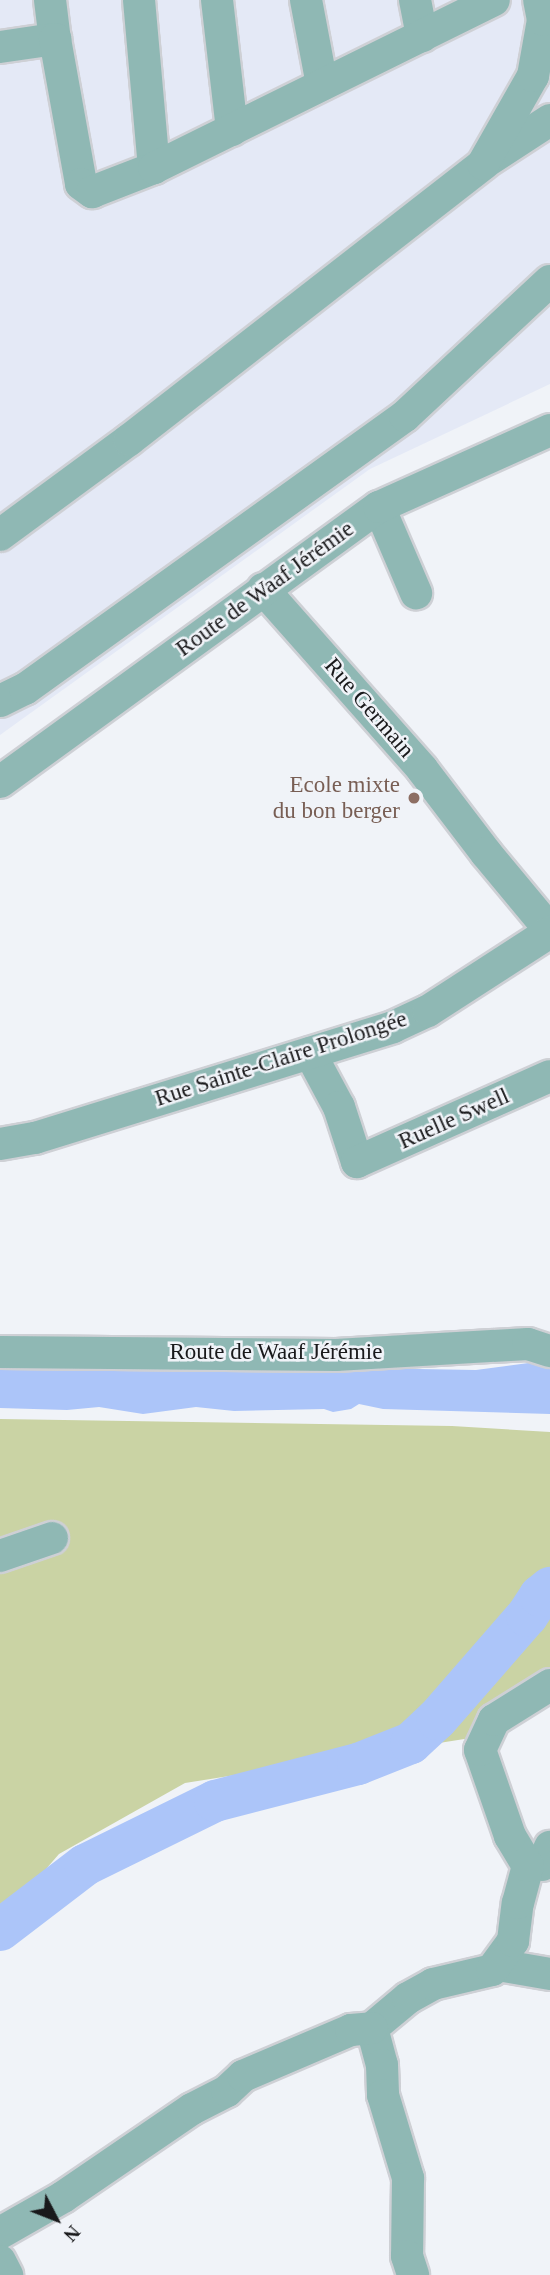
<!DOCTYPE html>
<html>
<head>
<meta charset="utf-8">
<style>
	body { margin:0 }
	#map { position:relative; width:550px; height:2275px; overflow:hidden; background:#f0f3f8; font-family:Georgia,serif }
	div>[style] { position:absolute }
	.built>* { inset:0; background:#e4e9f6 }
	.green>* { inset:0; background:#cad3a4 }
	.water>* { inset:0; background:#acc5f9 }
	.river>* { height:42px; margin:-21px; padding:0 21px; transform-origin:21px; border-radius:21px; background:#acc5f9 }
	.roads { filter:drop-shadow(2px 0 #ced0d5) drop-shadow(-2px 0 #ced0d5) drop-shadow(0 2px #ced0d5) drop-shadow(0 -2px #ced0d5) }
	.minor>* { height:32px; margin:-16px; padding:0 16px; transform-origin:16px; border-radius:16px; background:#8fb8b4 }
	.dots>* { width:19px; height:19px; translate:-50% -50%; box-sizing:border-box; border:4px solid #f0f3f8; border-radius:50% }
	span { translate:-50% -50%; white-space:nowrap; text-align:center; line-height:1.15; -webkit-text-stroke:5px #f0f3f8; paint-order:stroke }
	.street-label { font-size:23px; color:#19191b }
	.education-label { font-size:23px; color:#785e54 }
	.right { translate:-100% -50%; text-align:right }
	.north { position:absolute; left:21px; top:2184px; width:70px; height:70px; -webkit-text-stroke:5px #f0f3f8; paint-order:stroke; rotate:132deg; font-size:19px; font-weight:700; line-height:28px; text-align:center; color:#19191b }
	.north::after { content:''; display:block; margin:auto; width:24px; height:32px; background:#19191b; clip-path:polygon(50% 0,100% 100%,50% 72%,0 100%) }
</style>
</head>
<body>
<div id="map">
	<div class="built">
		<div style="clip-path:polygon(0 0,550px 0,550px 384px,370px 469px,0 735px)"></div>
	</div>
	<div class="green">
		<div style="clip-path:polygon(0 1419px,452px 1426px,550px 1432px,550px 1694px,477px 1737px,185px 1783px,59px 1854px,0 1922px)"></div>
	</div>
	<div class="water">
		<div style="clip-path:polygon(536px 1362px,550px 1365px,550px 1414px,383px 1409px,359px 1404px,351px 1409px,333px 1412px,324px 1409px,234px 1411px,196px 1407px,143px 1414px,99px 1407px,67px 1410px,0 1408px,0 1366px,289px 1372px,361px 1368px,476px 1370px)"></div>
	</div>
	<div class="river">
		<div style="left:0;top:1930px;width:107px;rotate:-37.4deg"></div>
		<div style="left:85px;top:1865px;width:145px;rotate:-26.2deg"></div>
		<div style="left:215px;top:1801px;width:148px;rotate:-14.5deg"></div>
		<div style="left:358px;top:1764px;width:57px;rotate:-21.6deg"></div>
		<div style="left:411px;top:1743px;width:35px;rotate:-43deg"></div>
		<div style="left:437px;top:1719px;width:137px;rotate:-48.9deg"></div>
		<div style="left:527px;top:1616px;width:24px;rotate:-57deg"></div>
		<div style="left:540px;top:1596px;width:13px;rotate:-39deg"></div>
	</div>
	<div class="roads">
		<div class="minor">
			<div style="left:50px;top:0;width:39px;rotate:83deg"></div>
			<div style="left:139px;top:0;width:169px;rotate:84.9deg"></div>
			<div style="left:217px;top:0;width:131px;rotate:83.4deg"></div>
			<div style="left:306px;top:0;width:86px;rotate:79.3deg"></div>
			<div style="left:415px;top:0;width:37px;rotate:79deg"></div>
			<div style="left:0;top:47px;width:56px;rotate:-8.3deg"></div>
			<div style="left:55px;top:39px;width:147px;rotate:79.8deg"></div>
			<div style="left:81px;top:184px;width:14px;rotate:36deg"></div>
			<div style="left:92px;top:192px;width:66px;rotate:-21.2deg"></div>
			<div style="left:154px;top:168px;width:379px;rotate:-26.3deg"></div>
			<div style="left:487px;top:161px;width:75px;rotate:-33.1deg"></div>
			<div style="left:379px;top:507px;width:94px;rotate:66.7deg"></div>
			<div style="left:0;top:535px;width:160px;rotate:-36.4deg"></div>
			<div style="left:129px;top:440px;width:449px;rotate:-37.9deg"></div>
			<div style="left:483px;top:164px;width:101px;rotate:-60.4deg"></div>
			<div style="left:533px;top:76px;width:57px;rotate:-79.9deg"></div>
			<div style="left:543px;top:20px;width:20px;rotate:-101deg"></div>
			<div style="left:263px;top:589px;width:240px;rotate:48.5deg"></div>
			<div style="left:422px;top:769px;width:106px;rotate:52.7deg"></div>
			<div style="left:486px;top:853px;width:100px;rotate:50.3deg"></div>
			<div style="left:0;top:701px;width:28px;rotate:-26deg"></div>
			<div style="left:25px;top:689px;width:468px;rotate:-35.7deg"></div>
			<div style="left:405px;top:416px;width:198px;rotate:-43deg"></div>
			<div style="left:0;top:782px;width:468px;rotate:-36deg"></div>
			<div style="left:379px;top:507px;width:188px;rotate:-24.2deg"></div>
			<div style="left:310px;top:1053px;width:61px;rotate:61.8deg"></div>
			<div style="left:339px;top:1107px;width:58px;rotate:71.9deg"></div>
			<div style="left:357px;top:1162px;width:211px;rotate:-24deg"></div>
			<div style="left:0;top:1144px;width:36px;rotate:-10deg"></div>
			<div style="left:35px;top:1138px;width:375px;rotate:-17.2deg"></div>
			<div style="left:393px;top:1027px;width:38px;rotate:-25deg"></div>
			<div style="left:428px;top:1011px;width:145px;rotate:-32.9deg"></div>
			<div style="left:0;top:1352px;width:336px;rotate:0.5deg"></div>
			<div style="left:336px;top:1355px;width:192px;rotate:-3.3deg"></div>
			<div style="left:528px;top:1344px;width:23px;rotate:18deg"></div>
			<div style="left:0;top:1556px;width:55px;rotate:-19.1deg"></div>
			<div style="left:542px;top:1865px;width:20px;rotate:-66deg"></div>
			<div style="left:498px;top:1965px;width:53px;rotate:9.8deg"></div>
			<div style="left:372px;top:2028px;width:47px;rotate:-39.8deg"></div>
			<div style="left:408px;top:1998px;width:29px;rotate:-29deg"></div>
			<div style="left:433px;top:1984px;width:61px;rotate:-13.3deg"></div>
			<div style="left:492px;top:1970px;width:36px;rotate:-54deg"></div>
			<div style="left:513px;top:1941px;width:38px;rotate:-83deg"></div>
			<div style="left:518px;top:1903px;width:38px;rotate:-75deg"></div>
			<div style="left:528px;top:1866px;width:35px;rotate:-121deg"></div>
			<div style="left:510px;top:1836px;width:91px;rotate:-109.2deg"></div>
			<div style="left:480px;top:1750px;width:33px;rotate:-65deg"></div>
			<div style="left:494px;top:1720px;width:66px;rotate:-32deg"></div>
			<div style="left:372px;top:2028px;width:38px;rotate:75deg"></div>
			<div style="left:382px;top:2065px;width:30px;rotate:88deg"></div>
			<div style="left:383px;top:2095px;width:87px;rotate:73.2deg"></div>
			<div style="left:408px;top:2178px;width:78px;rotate:90.7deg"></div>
			<div style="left:407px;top:2256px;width:20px;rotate:72deg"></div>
			<div style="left:0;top:2233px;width:73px;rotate:-29.7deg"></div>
			<div style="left:63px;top:2197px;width:156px;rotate:-34.3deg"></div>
			<div style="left:192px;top:2109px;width:39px;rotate:-27deg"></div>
			<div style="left:227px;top:2091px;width:22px;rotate:-43deg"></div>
			<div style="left:243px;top:2076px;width:117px;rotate:-23.1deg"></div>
			<div style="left:351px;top:2030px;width:21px;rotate:-5deg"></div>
			<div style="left:0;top:2261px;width:16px;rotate:63deg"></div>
		</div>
	</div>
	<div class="dots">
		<div style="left:414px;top:798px;background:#8d6e63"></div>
	</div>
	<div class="street-label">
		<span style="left:265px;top:589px;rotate:-36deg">Route de Waaf Jérémie</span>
		<span style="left:369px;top:708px;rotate:49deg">Rue Germain</span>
		<span style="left:281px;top:1059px;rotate:-18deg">Rue Sainte-Claire Prolongée</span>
		<span style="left:454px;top:1119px;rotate:-24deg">Ruelle Swell</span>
		<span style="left:276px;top:1352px">Route de Waaf Jérémie</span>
	</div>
	<div class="education-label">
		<span class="right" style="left:400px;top:798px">Ecole mixte<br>du bon berger</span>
	</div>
	<div class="north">N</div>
</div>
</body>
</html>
